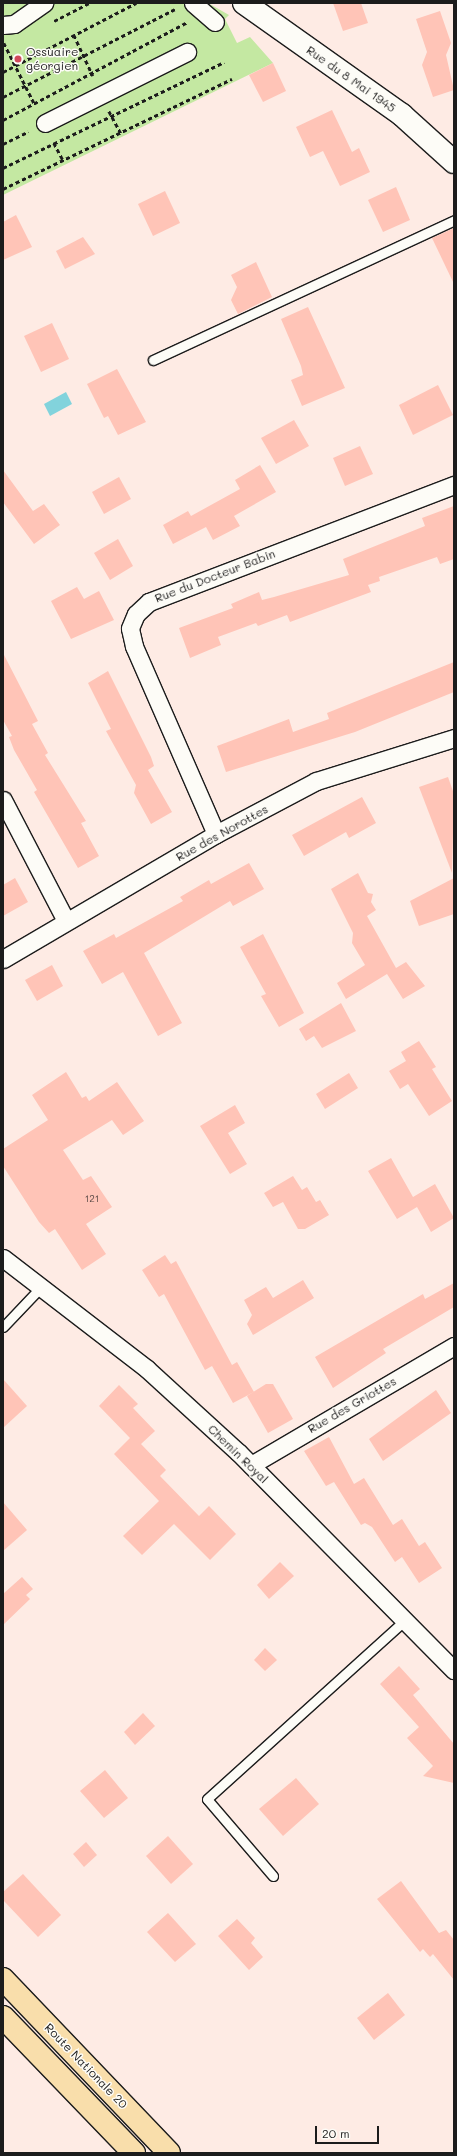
<!DOCTYPE html>
<html>
<head>
<meta charset="utf-8">
<style>
	body { margin:0 }
	#map { position:relative; width:457px; height:2156px; overflow:hidden; background:#feebe4; font-family:Mali,sans-serif }
	div>[style] { position:absolute }
	.green>* { inset:0; background:#c4e8a2 }
	.water>* { inset:0; background:#82d3dc }
	.building>* { inset:0; background:#ffc4b7 }
	.path>* { height:2.5px; margin-top:-1.25px; transform-origin:0; background:repeating-linear-gradient(90deg,#1c1c1c 0 4px,transparent 0 7px) }
	.roads { filter:drop-shadow(1px 0 #1c1c1c) drop-shadow(-1px 0 #1c1c1c) drop-shadow(0 1px #1c1c1c) drop-shadow(0 -1px #1c1c1c) }
	.lane>* { height:9px; margin:-4.5px; padding:0 4.5px; transform-origin:4.5px; border-radius:4.5px; background:#fdfcf7 }
	.street>* { height:17px; margin:-8.5px; padding:0 8.5px; transform-origin:8.5px; border-radius:8.5px; background:#fdfcf7 }
	.secondary>* { height:22px; margin:-11px; padding:0 11px; transform-origin:11px; border-radius:11px; background:#fdfcf7 }
	.primary>* { height:22px; margin:-11px; padding:0 11px; transform-origin:11px; border-radius:11px; background:#f9deab }
	.dots>* { width:11px; height:11px; translate:-50% -50%; box-sizing:border-box; border:2px solid #fdfcf7; border-radius:50% }
	span { translate:-50% -50%; white-space:nowrap; text-align:center; line-height:1.15; -webkit-text-stroke:3px #fdfcf7; paint-order:stroke }
	.number-label { font-size:10px; color:#554643 }
	.number-label span { -webkit-text-stroke-width:0 }
	.poi-label { font-size:12px; color:#1c1c1c }
	.left { translate:0 -50%; text-align:left }
	.street-label { font-size:12px; color:#1c1c1c }
	.frame { position:absolute; inset:0; border:4px solid #1c1c1c; pointer-events:none }
	.scale { position:absolute; left:315px; top:2126px; width:64px; height:18px; box-sizing:border-box; border:2px solid #1c1c1c; border-top:0; padding-left:5px; font-size:12px; line-height:14px; white-space:nowrap; color:#1c1c1c; -webkit-text-stroke:3px #fdfcf7; paint-order:stroke }
</style>
</head>
<body>
<div id="map">
	<div class="green">
		<div style="clip-path:polygon(3px 3px,208px 3px,229px 15px,225px 19px,237px 43px,250px 37px,273px 63px,3px 195px)"></div>
	</div>
	<div class="water">
		<div style="clip-path:polygon(66px 392px,72px 404px,50px 416px,44px 404px)"></div>
	</div>
	<div class="building">
		<div style="clip-path:polygon(333px 3px,361px 3px,368px 23px,343px 31px)"></div>
		<div style="clip-path:polygon(440px 11px,451px 43px,446px 55px,454px 90px,433px 97px,422px 65px,427px 52px,416px 19px)"></div>
		<div style="clip-path:polygon(273px 63px,286px 91px,263px 102px,249px 75px)"></div>
		<div style="clip-path:polygon(332px 110px,352px 152px,359px 148px,370px 172px,340px 186px,323px 151px,310px 157px,296px 127px)"></div>
		<div style="clip-path:polygon(396px 187px,410px 220px,383px 232px,368px 200px)"></div>
		<div style="clip-path:polygon(165px 191px,180px 223px,153px 236px,138px 204px)"></div>
		<div style="clip-path:polygon(16px 215px,32px 247px,3px 260px,3px 222px)"></div>
		<div style="clip-path:polygon(454px 228px,454px 284px,432px 238px)"></div>
		<div style="clip-path:polygon(83px 237px,95px 254px,65px 269px,56px 251px)"></div>
		<div style="clip-path:polygon(256px 262px,272px 297px,238px 314px,231px 300px,237px 287px,231px 275px)"></div>
		<div style="clip-path:polygon(308px 307px,345px 388px,302px 406px,291px 380px,303px 375px,301px 366px,281px 319px)"></div>
		<div style="clip-path:polygon(52px 323px,69px 359px,41px 372px,24px 336px)"></div>
		<div style="clip-path:polygon(117px 369px,146px 422px,118px 435px,108px 416px,104px 418px,87px 384px)"></div>
		<div style="clip-path:polygon(438px 385px,453px 415px,413px 435px,399px 405px)"></div>
		<div style="clip-path:polygon(294px 420px,309px 446px,276px 464px,261px 438px)"></div>
		<div style="clip-path:polygon(360px 446px,373px 474px,345px 486px,333px 458px)"></div>
		<div style="clip-path:polygon(260px 465px,276px 492px,234px 516px,240px 526px,213px 540px,206px 527px,173px 544px,163px 525px,188px 511px,191px 516px,240px 489px,235px 480px)"></div>
		<div style="clip-path:polygon(3px 470px,33px 511px,44px 504px,60px 525px,34px 544px,3px 502px)"></div>
		<div style="clip-path:polygon(119px 477px,131px 499px,104px 514px,92px 492px)"></div>
		<div style="clip-path:polygon(454px 506px,454px 559px,440px 564px,437px 557px,379px 577px,380px 581px,368px 585px,371px 592px,290px 622px,287px 615px,258px 626px,256px 623px,218px 637px,221px 645px,190px 658px,179px 628px,233px 608px,231px 604px,259px 592px,262px 600px,274px 597px,349px 575px,343px 559px,425px 526px,422px 518px)"></div>
		<div style="clip-path:polygon(118px 539px,133px 566px,110px 580px,94px 553px)"></div>
		<div style="clip-path:polygon(77px 587px,84px 599px,99px 591px,114px 620px,71px 639px,51px 601px)"></div>
		<div style="clip-path:polygon(3px 653px,38px 721px,32px 724px,48px 753px,45px 755px,86px 821px,81px 823px,99px 856px,78px 868px,34px 792px,37px 790px,14px 750px,9px 737px,12px 736px,3px 720px)"></div>
		<div style="clip-path:polygon(454px 662px,454px 692px,355px 732px,226px 772px,217px 746px,289px 719px,293px 732px,329px 719px,327px 713px)"></div>
		<div style="clip-path:polygon(108px 671px,151px 757px,154px 766px,148px 770px,172px 812px,151px 824px,134px 793px,136px 785px,106px 731px,111px 729px,88px 683px)"></div>
		<div style="clip-path:polygon(448px 777px,454px 794px,452px 873px,419px 787px)"></div>
		<div style="clip-path:polygon(362px 797px,376px 823px,349px 838px,346px 832px,304px 856px,292px 835px)"></div>
		<div style="clip-path:polygon(249px 863px,264px 889px,233px 906px,230px 901px,144px 953px,182px 1023px,158px 1036px,123px 972px,102px 984px,83px 951px,114px 934px,116px 938px,183px 901px,180px 897px,209px 880px,211px 884px)"></div>
		<div style="clip-path:polygon(358px 873px,368px 893px,373px 894px,371px 902px,376px 910px,367px 916px,396px 968px,406px 962px,425px 986px,403px 999px,387px 974px,346px 999px,337px 983px,365px 965px,352px 943px,353px 933px,331px 889px)"></div>
		<div style="clip-path:polygon(15px 878px,28px 902px,3px 916px,3px 885px)"></div>
		<div style="clip-path:polygon(454px 878px,454px 914px,419px 926px,410px 901px)"></div>
		<div style="clip-path:polygon(263px 934px,304px 1013px,279px 1027px,261px 996px,266px 994px,240px 947px)"></div>
		<div style="clip-path:polygon(52px 965px,63px 986px,37px 1001px,25px 980px)"></div>
		<div style="clip-path:polygon(341px 1003px,356px 1031px,322px 1048px,314px 1036px,306px 1041px,299px 1029px)"></div>
		<div style="clip-path:polygon(419px 1041px,436px 1067px,432px 1069px,452px 1101px,429px 1116px,408px 1084px,400px 1089px,389px 1071px,406px 1061px,401px 1052px)"></div>
		<div style="clip-path:polygon(66px 1072px,82px 1098px,86px 1096px,89px 1101px,117px 1082px,144px 1121px,123px 1135px,112px 1120px,63px 1150px,83px 1180px,91px 1176px,112px 1207px,86px 1224px,106px 1254px,82px 1270px,55px 1229px,49px 1233px,39px 1222px,3px 1166px,3px 1149px,48px 1120px,32px 1095px)"></div>
		<div style="clip-path:polygon(349px 1073px,358px 1088px,325px 1109px,316px 1094px)"></div>
		<div style="clip-path:polygon(235px 1105px,245px 1123px,228px 1133px,247px 1164px,230px 1174px,200px 1126px)"></div>
		<div style="clip-path:polygon(391px 1158px,413px 1197px,435px 1184px,454px 1218px,431px 1232px,417px 1207px,397px 1219px,368px 1171px)"></div>
		<div style="clip-path:polygon(293px 1176px,302px 1190px,307px 1187px,316px 1202px,320px 1200px,329px 1215px,305px 1229px,298px 1229px,283px 1202px,273px 1207px,264px 1193px)"></div>
		<div style="clip-path:polygon(165px 1255px,171px 1264px,176px 1261px,232px 1365px,237px 1362px,254px 1392px,233px 1403px,212px 1366px,205px 1370px,164px 1294px,159px 1297px,142px 1270px)"></div>
		<div style="clip-path:polygon(303px 1280px,314px 1298px,253px 1335px,247px 1324px,252px 1315px,244px 1300px,266px 1287px,273px 1298px)"></div>
		<div style="clip-path:polygon(454px 1283px,454px 1307px,383px 1349px,386px 1353px,333px 1388px,315px 1357px,423px 1294px,425px 1299px)"></div>
		<div style="clip-path:polygon(3px 1379px,27px 1406px,3px 1428px)"></div>
		<div style="clip-path:polygon(266px 1384px,273px 1384px,293px 1419px,268px 1433px,247px 1396px)"></div>
		<div style="clip-path:polygon(119px 1385px,138px 1404px,133px 1408px,155px 1431px,141px 1444px,166px 1470px,160px 1476px,199px 1516px,209px 1506px,236px 1534px,210px 1560px,174px 1524px,142px 1555px,123px 1536px,159px 1501px,114px 1454px,130px 1438px,99px 1406px)"></div>
		<div style="clip-path:polygon(436px 1390px,451px 1413px,383px 1461px,369px 1439px)"></div>
		<div style="clip-path:polygon(329px 1437px,354px 1484px,364px 1478px,393px 1525px,402px 1519px,419px 1546px,425px 1542px,442px 1568px,419px 1583px,402px 1557px,395px 1562px,372px 1527px,365px 1523px,361px 1525px,334px 1482px,326px 1486px,304px 1451px)"></div>
		<div style="clip-path:polygon(3px 1502px,27px 1530px,3px 1551px)"></div>
		<div style="clip-path:polygon(280px 1562px,294px 1576px,269px 1599px,257px 1585px)"></div>
		<div style="clip-path:polygon(22px 1577px,33px 1589px,26px 1595px,30px 1599px,3px 1625px,3px 1594px)"></div>
		<div style="clip-path:polygon(265px 1648px,277px 1660px,265px 1671px,254px 1660px)"></div>
		<div style="clip-path:polygon(399px 1666px,420px 1689px,413px 1695px,454px 1744px,454px 1783px,423px 1776px,433px 1766px,407px 1738px,419px 1727px,380px 1684px)"></div>
		<div style="clip-path:polygon(143px 1713px,155px 1726px,135px 1745px,124px 1732px)"></div>
		<div style="clip-path:polygon(105px 1770px,128px 1798px,104px 1818px,80px 1791px)"></div>
		<div style="clip-path:polygon(296px 1778px,319px 1804px,283px 1836px,259px 1809px)"></div>
		<div style="clip-path:polygon(168px 1836px,193px 1864px,171px 1884px,146px 1856px)"></div>
		<div style="clip-path:polygon(86px 1842px,97px 1855px,84px 1867px,73px 1854px)"></div>
		<div style="clip-path:polygon(23px 1874px,61px 1915px,38px 1937px,3px 1900px,3px 1892px)"></div>
		<div style="clip-path:polygon(401px 1881px,439px 1933px,446px 1930px,454px 1940px,454px 1980px,433px 1954px,430px 1957px,423px 1949px,420px 1952px,377px 1899px)"></div>
		<div style="clip-path:polygon(168px 1913px,196px 1944px,175px 1962px,147px 1932px)"></div>
		<div style="clip-path:polygon(237px 1919px,255px 1938px,251px 1943px,263px 1957px,249px 1970px,218px 1936px)"></div>
		<div style="clip-path:polygon(388px 1993px,405px 2015px,374px 2040px,357px 2018px)"></div>
	</div>
	<div class="path">
		<div style="left:54px;top:21px;width:39px;rotate:-27deg"></div>
		<div style="left:74px;top:35px;width:45px;rotate:65.1deg"></div>
		<div style="left:4px;top:43px;width:67px;rotate:63.4deg"></div>
		<div style="left:3px;top:72px;width:150px;rotate:-27.4deg"></div>
		<div style="left:3px;top:97px;width:193px;rotate:-27.1deg"></div>
		<div style="left:109px;top:111px;width:26px;rotate:62deg"></div>
		<div style="left:3px;top:120px;width:208px;rotate:-28deg"></div>
		<div style="left:54px;top:143px;width:19px;rotate:62deg"></div>
		<div style="left:3px;top:144px;width:28px;rotate:-26deg"></div>
		<div style="left:3px;top:168px;width:245px;rotate:-25.6deg"></div>
		<div style="left:3px;top:189px;width:254px;rotate:-25.7deg"></div>
	</div>
	<div class="roads">
		<div class="lane">
			<div style="left:153px;top:360px;width:332px;rotate:-24.9deg"></div>
			<div style="left:3px;top:1327px;width:54px;rotate:-46.5deg"></div>
			<div style="left:273px;top:1876px;width:101px;rotate:-130.6deg"></div>
			<div style="left:207px;top:1799px;width:266px;rotate:-42.1deg"></div>
		</div>
		<div class="street">
			<div style="left:193px;top:3px;width:29px;rotate:41deg"></div>
			<div style="left:3px;top:25px;width:11px;rotate:-5deg"></div>
			<div style="left:14px;top:24px;width:37px;rotate:-35deg"></div>
			<div style="left:45px;top:123px;width:159px;rotate:-26.6deg"></div>
			<div style="left:3px;top:800px;width:136px;rotate:62.5deg"></div>
			<div style="left:216px;top:834px;width:205px;rotate:-113.6deg"></div>
			<div style="left:134px;top:646px;width:18px;rotate:-103deg"></div>
			<div style="left:130px;top:628px;width:15px;rotate:-67deg"></div>
			<div style="left:136px;top:614px;width:18px;rotate:-43deg"></div>
			<div style="left:149px;top:602px;width:327px;rotate:-21deg"></div>
			<div style="left:3px;top:959px;width:247px;rotate:-30.4deg"></div>
			<div style="left:216px;top:834px;width:113px;rotate:-27.9deg"></div>
			<div style="left:316px;top:781px;width:145px;rotate:-17.3deg"></div>
			<div style="left:3px;top:1258px;width:182px;rotate:37.6deg"></div>
			<div style="left:147px;top:1369px;width:123px;rotate:42.4deg"></div>
			<div style="left:238px;top:1452px;width:307px;rotate:45.3deg"></div>
			<div style="left:251px;top:1465px;width:235px;rotate:-30.4deg"></div>
		</div>
		<div class="secondary">
			<div style="left:244px;top:3px;width:194px;rotate:35.3deg"></div>
			<div style="left:402px;top:115px;width:70px;rotate:42.1deg"></div>
		</div>
		<div class="primary">
			<div style="left:3px;top:1979px;width:240px;rotate:46.3deg"></div>
			<div style="left:3px;top:2017px;width:189px;rotate:46.1deg"></div>
		</div>
	</div>
	<div class="dots">
		<div style="left:18px;top:59px;background:#d1495b"></div>
	</div>
	<div class="number-label">
		<span style="left:92px;top:1199px">121</span>
	</div>
	<div class="poi-label">
		<span class="left" style="left:26px;top:59px">Ossuaire<br>géorgien</span>
	</div>
	<div class="street-label">
		<span style="left:351px;top:79px;rotate:35deg">Rue du 8 Mai 1945</span>
		<span style="left:215px;top:576px;rotate:-21deg">Rue du Docteur Babin</span>
		<span style="left:222px;top:833px;rotate:-29deg">Rue des Norottes</span>
		<span style="left:352px;top:1405px;rotate:-30deg">Rue des Griottes</span>
		<span style="left:238px;top:1454px;rotate:44deg">Chemin Royal</span>
		<span style="left:86px;top:2066px;rotate:46deg">Route Nationale 20</span>
	</div>
	<div class="frame"></div>
	<div class="scale">20 m</div>
</div>
</body>
</html>
